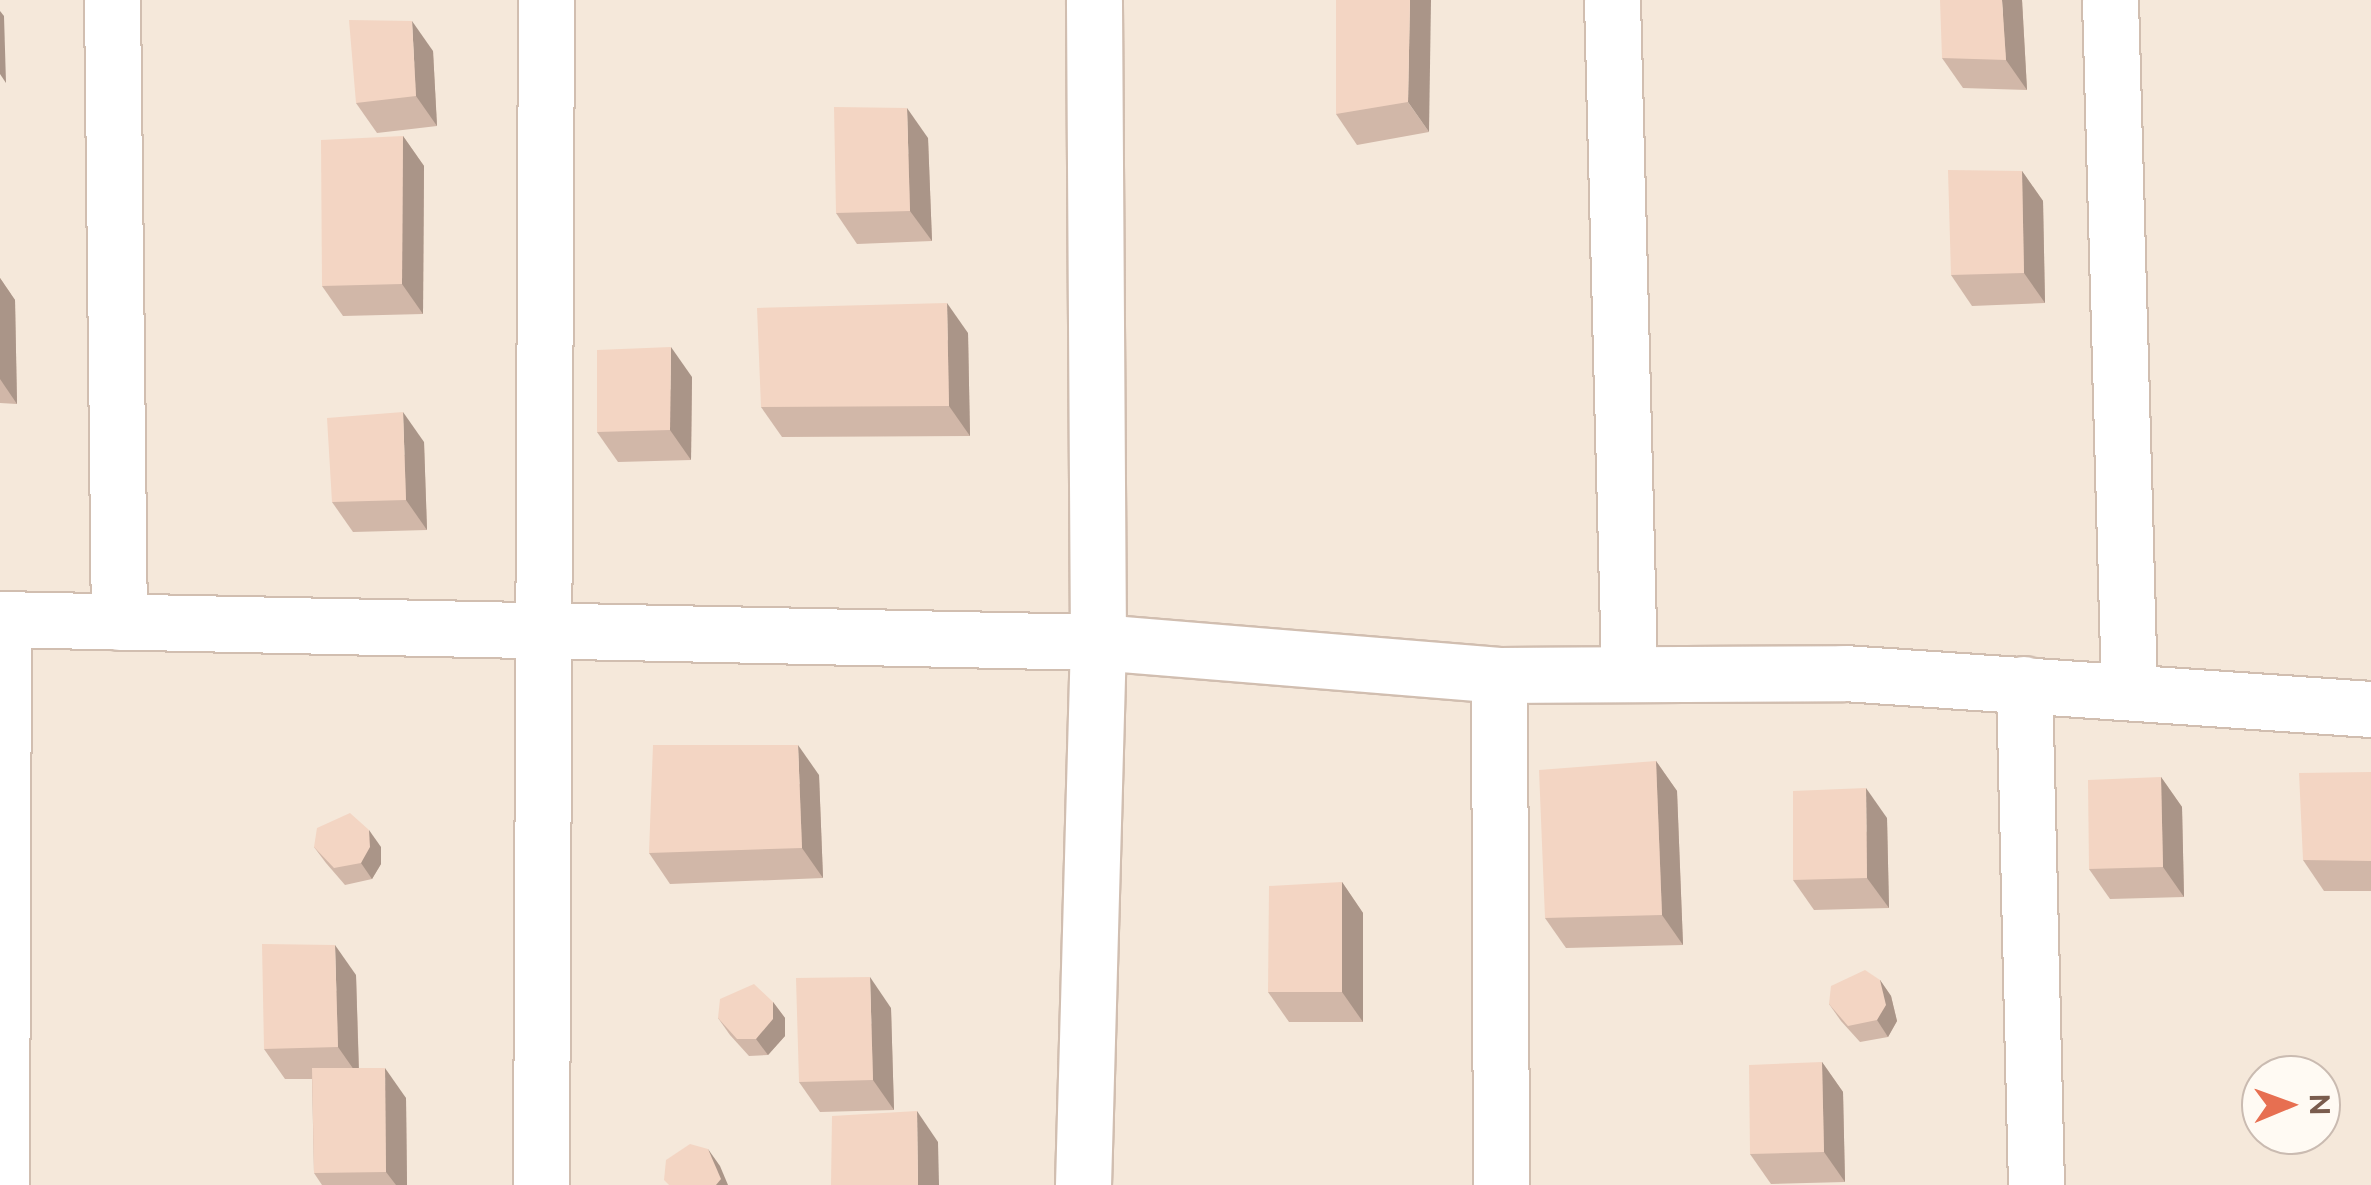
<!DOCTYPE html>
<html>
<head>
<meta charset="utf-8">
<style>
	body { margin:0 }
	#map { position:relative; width:2371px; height:1185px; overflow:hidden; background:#fdf6ec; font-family:Raleway,sans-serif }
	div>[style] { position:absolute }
	.residential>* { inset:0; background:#f5e8da }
	.roads { filter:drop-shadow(2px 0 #d1beb0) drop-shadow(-2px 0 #d1beb0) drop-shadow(0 2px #d1beb0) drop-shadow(0 -2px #d1beb0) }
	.minor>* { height:55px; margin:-27.5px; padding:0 27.5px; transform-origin:27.5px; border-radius:27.5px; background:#fff }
	.wall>* { inset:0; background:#d1b7a8 }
	.shaded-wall>* { inset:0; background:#aa9588 }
	.building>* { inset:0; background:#f3d5c3 }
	span { translate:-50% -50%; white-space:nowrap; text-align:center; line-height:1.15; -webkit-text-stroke:10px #fffaf3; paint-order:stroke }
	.north { position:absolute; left:2241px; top:1055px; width:100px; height:100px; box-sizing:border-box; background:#fffaf3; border:2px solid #cabbb1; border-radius:50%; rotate:89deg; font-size:28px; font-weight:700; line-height:40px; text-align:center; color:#7a5c4d }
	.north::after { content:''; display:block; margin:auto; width:35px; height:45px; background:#e76f51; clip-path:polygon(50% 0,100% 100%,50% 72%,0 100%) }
</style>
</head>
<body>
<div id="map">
	<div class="residential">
		<div style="clip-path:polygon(evenodd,0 0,2371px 0,2371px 1185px,0 1185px,0 0,2261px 1075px,2321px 1075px,2321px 1135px,2261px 1135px,2261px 1075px)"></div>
	</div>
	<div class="roads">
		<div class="minor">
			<div style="left:112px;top:0;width:622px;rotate:89.36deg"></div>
			<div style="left:1612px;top:0;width:669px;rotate:88.54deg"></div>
			<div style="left:2110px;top:0;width:688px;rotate:88.42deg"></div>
			<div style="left:0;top:619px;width:1098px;rotate:1.2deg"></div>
			<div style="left:1098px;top:642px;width:402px;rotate:4.7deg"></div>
			<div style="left:1499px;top:675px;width:345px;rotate:-0.3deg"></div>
			<div style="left:1844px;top:673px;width:528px;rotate:3.91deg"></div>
			<div style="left:1499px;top:675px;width:510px;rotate:89.78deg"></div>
			<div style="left:2024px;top:684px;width:501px;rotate:88.63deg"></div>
			<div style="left:1px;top:1185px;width:566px;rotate:-89.8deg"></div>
			<div style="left:541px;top:1185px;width:1185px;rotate:-89.76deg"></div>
			<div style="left:1083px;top:1185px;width:543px;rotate:-88.42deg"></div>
			<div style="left:1098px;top:642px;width:642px;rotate:-90.36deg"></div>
		</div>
	</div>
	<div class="wall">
		<div style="clip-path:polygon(1336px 0,1429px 132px,1357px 145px,1336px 114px)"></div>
		<div style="clip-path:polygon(2022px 0,2027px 90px,1963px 88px,1942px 58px)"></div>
		<div style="clip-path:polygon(433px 51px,437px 126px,377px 133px,356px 103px)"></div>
		<div style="clip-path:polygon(403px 136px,424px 166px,423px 314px,343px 316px,322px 286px)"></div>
		<div style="clip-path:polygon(928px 138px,932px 241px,857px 244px,836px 213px)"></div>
		<div style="clip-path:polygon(2022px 171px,2043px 201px,2045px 303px,1972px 306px,1951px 275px)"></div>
		<div style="clip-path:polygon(0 278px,15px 300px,17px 404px,0 403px)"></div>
		<div style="clip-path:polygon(968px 333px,970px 436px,782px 437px,761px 407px)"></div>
		<div style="clip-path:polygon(692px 377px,691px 460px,618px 462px,597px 432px)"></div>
		<div style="clip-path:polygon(424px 442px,427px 530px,353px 532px,332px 502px)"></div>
		<div style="clip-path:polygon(1656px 761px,1677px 791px,1683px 945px,1566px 948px,1545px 918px)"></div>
		<div style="clip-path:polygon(2371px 772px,2371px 891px,2324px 891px,2303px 860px)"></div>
		<div style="clip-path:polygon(819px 775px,823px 878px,670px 884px,649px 853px)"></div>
		<div style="clip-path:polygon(2161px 777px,2182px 807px,2184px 897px,2110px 899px,2089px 869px)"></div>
		<div style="clip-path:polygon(1887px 818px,1889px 908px,1814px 910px,1793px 880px)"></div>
		<div style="clip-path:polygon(314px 847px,381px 847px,381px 864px,372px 879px,345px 885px,326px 863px)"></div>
		<div style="clip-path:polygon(1342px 882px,1363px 913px,1363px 1022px,1289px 1022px,1268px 992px)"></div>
		<div style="clip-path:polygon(356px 975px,359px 1068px,406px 1098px,407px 1185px,322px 1185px,314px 1173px,312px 1079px,285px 1079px,264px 1049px)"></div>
		<div style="clip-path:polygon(1880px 980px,1891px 996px,1897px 1021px,1888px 1037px,1860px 1042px,1841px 1021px,1829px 1004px)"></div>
		<div style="clip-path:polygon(773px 1002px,785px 1018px,785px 1036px,768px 1055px,749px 1056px,730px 1035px,718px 1018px)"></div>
		<div style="clip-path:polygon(891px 1008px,894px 1110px,820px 1112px,799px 1082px)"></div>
		<div style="clip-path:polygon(1822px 1062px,1843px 1092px,1845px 1182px,1771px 1184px,1750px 1154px)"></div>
	</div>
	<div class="shaded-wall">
		<div style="clip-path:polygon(1410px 0,1431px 0,1429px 132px,1408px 102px)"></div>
		<div style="clip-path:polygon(2002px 0,2022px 0,2027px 90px,2006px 60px)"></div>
		<div style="clip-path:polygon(0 11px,4px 16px,6px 83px,0 74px)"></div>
		<div style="clip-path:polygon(412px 21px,433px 51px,437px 126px,416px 96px)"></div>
		<div style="clip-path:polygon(907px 108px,928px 138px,932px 241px,910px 211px)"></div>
		<div style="clip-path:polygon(403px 136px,424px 166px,423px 314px,402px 284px)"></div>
		<div style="clip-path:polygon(2022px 171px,2043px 201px,2045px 303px,2024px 273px)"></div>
		<div style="clip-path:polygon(0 278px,15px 300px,17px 404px,0 379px)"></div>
		<div style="clip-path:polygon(947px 303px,968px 333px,970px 436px,949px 406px)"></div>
		<div style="clip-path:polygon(671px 347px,692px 377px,691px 460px,670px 430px)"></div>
		<div style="clip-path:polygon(403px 412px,424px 442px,427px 530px,406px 500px)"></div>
		<div style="clip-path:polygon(798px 745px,819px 775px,823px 878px,802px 848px)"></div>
		<div style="clip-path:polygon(1656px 761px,1677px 791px,1683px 945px,1662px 915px)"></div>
		<div style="clip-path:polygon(2161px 777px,2182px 807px,2184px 897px,2163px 867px)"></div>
		<div style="clip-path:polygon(1866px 788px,1887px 818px,1889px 908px,1867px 878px)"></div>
		<div style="clip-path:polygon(369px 830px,381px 847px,381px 864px,372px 879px,361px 863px)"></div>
		<div style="clip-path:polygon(1342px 882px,1363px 913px,1363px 1022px,1342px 992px)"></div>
		<div style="clip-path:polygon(335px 945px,356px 975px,359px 1077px,338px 1047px)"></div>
		<div style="clip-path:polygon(870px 977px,891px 1008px,894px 1110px,873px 1080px)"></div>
		<div style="clip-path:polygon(1880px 980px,1891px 996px,1897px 1021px,1888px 1037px,1877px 1020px)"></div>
		<div style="clip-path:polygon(773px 1002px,785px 1018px,785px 1036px,768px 1055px,756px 1039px)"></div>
		<div style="clip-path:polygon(1822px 1062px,1843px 1092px,1845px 1182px,1824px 1152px)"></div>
		<div style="clip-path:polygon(385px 1068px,406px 1098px,407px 1185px,396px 1185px,386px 1172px)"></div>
		<div style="clip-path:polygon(917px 1111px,938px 1142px,939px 1185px,918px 1185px)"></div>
		<div style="clip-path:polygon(708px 1149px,720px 1166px,728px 1185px,716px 1185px)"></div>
	</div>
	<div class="building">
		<div style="clip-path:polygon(1336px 0,1410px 0,1408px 102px,1336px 114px)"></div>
		<div style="clip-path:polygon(1940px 0,2002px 0,2006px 60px,1942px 58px)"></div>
		<div style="clip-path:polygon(349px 20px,412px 21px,416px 96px,356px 103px)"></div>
		<div style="clip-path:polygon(834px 107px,907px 108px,910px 211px,836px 213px)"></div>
		<div style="clip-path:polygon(403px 136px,402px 284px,322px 286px,321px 140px)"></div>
		<div style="clip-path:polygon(1948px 170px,2022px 171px,2024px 273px,1951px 275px)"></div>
		<div style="clip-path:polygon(947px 303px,949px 406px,761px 407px,757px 308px)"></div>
		<div style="clip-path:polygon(671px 347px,670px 430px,597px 432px,597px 350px)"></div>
		<div style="clip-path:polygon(403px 412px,406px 500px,332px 502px,327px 418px)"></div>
		<div style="clip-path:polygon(653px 745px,798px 745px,802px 848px,649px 853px)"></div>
		<div style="clip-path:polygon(1656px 761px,1662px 915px,1545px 918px,1539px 770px)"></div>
		<div style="clip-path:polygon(2371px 772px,2371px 861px,2303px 860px,2299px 773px)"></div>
		<div style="clip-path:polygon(2161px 777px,2163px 867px,2089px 869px,2088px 780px)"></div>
		<div style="clip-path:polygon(1866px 788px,1867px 878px,1793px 880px,1793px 791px)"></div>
		<div style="clip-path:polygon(350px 813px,369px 830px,370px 847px,361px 863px,334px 868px,314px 847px,317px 828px)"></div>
		<div style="clip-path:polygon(1342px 882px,1342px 992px,1268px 992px,1269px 886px)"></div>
		<div style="clip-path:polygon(262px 944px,335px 945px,338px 1047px,264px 1049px)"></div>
		<div style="clip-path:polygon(1865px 970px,1880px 980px,1886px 1005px,1877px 1020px,1848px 1026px,1829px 1004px,1831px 986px)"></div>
		<div style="clip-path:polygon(870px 977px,873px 1080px,799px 1082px,796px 978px)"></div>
		<div style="clip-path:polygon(754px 984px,773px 1002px,773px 1019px,756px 1039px,737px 1039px,718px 1018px,720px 999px)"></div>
		<div style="clip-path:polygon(1822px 1062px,1824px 1152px,1750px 1154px,1749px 1065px)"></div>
		<div style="clip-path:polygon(312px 1068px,385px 1068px,386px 1172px,314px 1173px)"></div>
		<div style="clip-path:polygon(917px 1111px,918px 1185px,831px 1185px,832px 1116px)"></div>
		<div style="clip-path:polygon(690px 1144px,708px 1149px,721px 1179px,716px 1185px,669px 1185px,664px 1180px,666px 1160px)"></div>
	</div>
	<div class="north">N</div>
</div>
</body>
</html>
